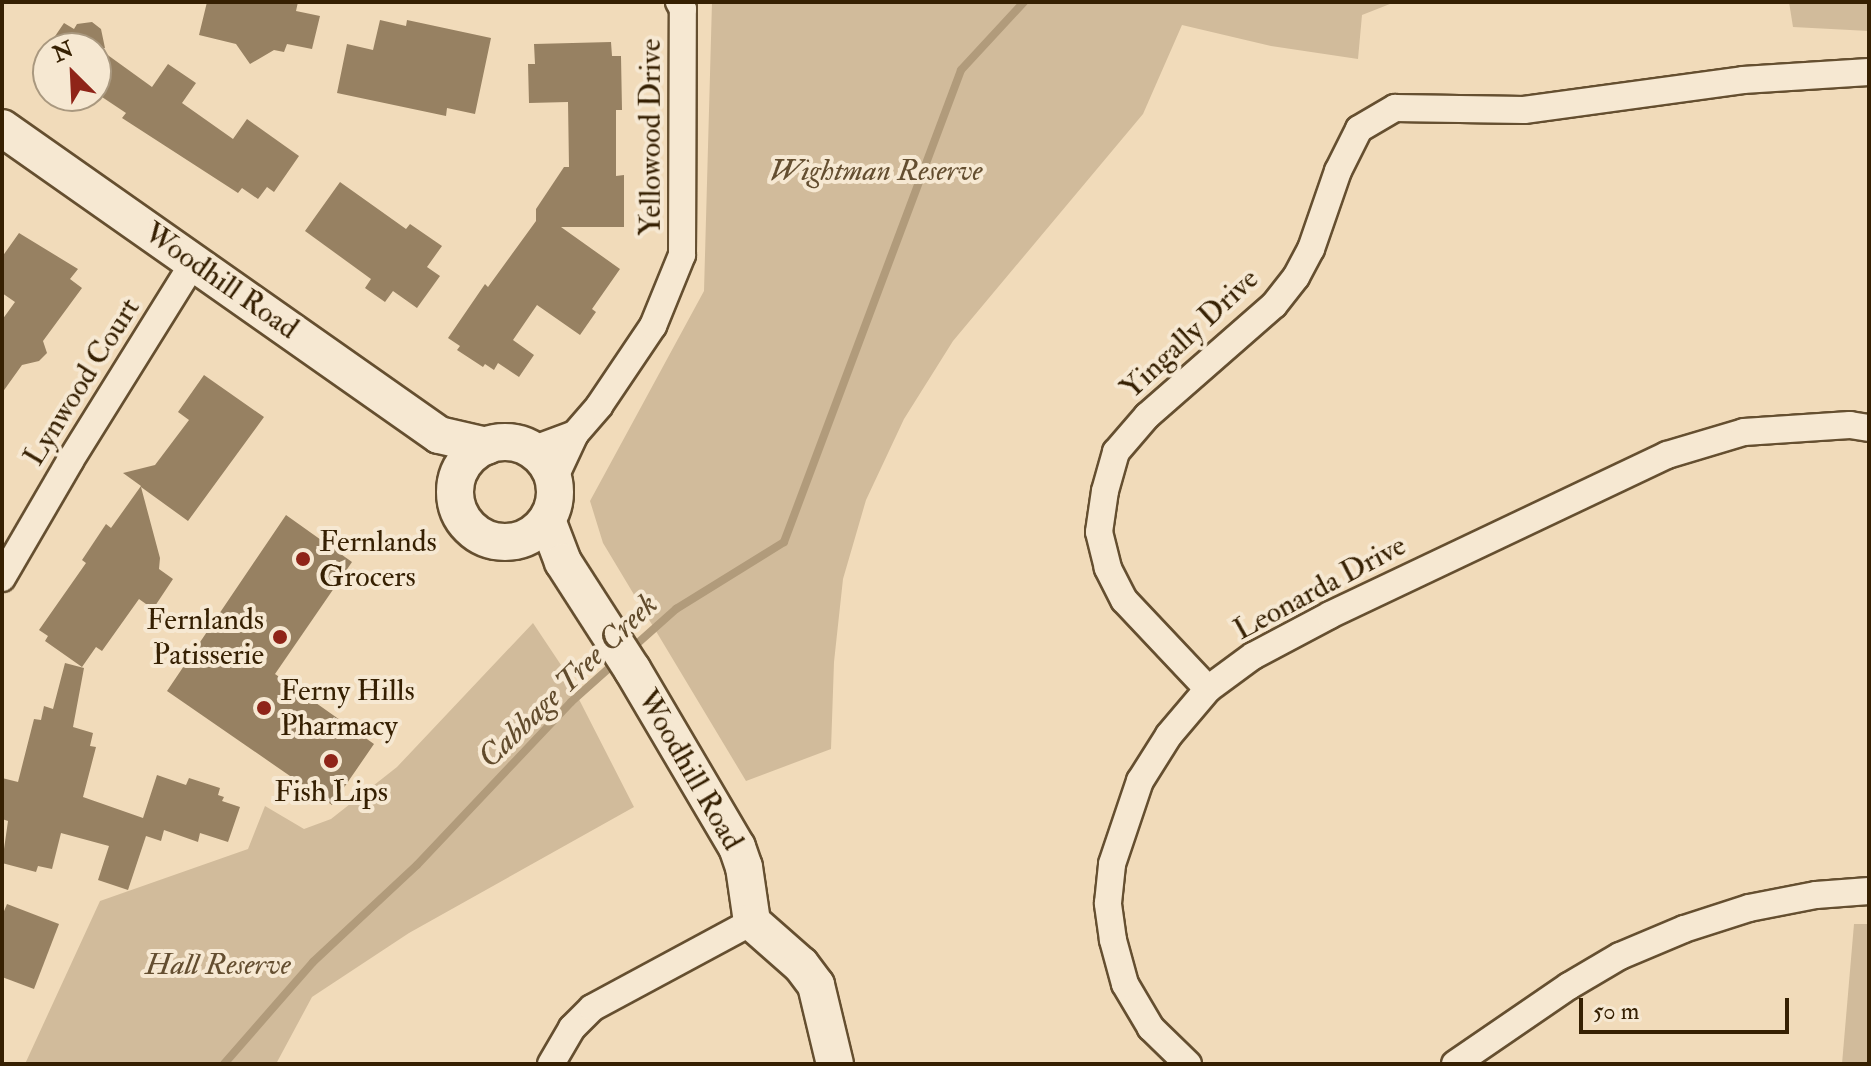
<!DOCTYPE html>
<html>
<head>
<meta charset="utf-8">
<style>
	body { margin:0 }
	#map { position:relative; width:1871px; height:1066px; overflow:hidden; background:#f1dbba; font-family:"IM FELL Double Pica",serif }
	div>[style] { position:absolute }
	.green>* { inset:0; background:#d1bb9b }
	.stream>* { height:8px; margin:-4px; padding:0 4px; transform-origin:4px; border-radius:4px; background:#b19b7b }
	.building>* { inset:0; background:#978162 }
	.roads { filter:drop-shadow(2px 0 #654f30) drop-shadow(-2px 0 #654f30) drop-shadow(0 2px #654f30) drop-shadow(0 -2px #654f30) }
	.street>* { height:26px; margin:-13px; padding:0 13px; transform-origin:13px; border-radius:13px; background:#f6e8d2 }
	.secondary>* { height:36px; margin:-18px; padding:0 18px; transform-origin:18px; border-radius:18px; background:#f6e8d2 }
	.secondary>.ring { margin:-18px; padding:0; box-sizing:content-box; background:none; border:36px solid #f6e8d2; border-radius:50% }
	.dots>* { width:22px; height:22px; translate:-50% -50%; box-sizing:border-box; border:4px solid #f6e8d2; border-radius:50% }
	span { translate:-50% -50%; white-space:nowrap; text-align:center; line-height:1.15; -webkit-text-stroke:8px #f6e8d2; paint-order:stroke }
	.street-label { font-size:30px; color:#362002 }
	.park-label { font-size:30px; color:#644e30; font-style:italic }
	.poi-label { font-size:30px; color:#362002 }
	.left { translate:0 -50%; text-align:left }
	.right { translate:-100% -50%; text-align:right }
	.water-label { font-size:32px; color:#614b2c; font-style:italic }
	.frame { position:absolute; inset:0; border:4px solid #362002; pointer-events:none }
	.north { position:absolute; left:32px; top:32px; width:80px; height:80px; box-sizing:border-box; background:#f6e8d2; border:2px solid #a9987f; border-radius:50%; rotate:336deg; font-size:22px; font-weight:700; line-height:32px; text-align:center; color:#362002 }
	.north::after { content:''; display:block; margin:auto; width:28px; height:36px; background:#8f2418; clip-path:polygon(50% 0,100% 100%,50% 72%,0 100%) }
	.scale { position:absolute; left:1579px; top:998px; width:210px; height:36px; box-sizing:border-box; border:4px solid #362002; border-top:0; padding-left:10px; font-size:24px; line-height:28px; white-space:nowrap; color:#362002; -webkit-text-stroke:6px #f6e8d2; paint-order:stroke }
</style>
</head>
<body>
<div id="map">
	<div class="green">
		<div style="clip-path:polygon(712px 2px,1395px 2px,1362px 15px,1358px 59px,1271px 46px,1182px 25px,1143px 114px,953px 341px,904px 419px,866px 500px,843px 579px,834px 662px,831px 749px,746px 781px,603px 543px,590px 501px,704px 291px)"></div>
		<div style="clip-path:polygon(1789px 2px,1869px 2px,1869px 31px,1793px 27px)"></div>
		<div style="clip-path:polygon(533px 623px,563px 668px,634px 807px,409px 933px,312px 997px,276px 1064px,25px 1064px,100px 901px,248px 849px,265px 806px,304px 829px,331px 819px,397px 767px)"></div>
		<div style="clip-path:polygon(1854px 924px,1869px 924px,1869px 1064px,1842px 1064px)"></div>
	</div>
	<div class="stream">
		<div style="left:630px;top:650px;width:62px;rotate:-41.7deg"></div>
		<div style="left:676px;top:609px;width:127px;rotate:-31.8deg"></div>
		<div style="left:784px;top:542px;width:504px;rotate:-69.44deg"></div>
		<div style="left:961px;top:70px;width:93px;rotate:-47.2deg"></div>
		<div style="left:224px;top:1064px;width:135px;rotate:-48.9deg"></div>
		<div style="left:313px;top:962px;width:142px;rotate:-43deg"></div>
		<div style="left:417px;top:865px;width:224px;rotate:-46.6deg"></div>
		<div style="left:571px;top:702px;width:62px;rotate:-41.7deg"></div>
	</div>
	<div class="building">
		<div style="clip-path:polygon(207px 2px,298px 2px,296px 11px,320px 16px,312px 49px,287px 44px,284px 52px,274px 50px,250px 64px,236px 44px,199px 35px)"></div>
		<div style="clip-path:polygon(380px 20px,406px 26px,407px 20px,491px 38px,475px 114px,447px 108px,446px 116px,337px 93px,347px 44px,373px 50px)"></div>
		<div style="clip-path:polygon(92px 22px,101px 29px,105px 48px,98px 48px,152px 87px,168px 64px,196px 83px,182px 103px,233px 139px,247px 119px,299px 156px,274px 192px,267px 187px,258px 199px,242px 188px,238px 193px,122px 118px,126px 113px,96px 93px,96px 48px,47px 48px,64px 23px,74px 29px,77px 24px)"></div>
		<div style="clip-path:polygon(611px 42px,612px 56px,621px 56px,622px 110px,616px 110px,616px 176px,624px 175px,624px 227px,561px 227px,620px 269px,592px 309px,596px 312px,580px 335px,537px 305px,513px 340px,534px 355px,519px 377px,498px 363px,494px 370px,485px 364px,483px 367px,457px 350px,460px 346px,448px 338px,485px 284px,488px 287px,536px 221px,536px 209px,564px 167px,569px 167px,568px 102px,529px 103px,528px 64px,535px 64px,534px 44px)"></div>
		<div style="clip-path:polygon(340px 182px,406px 229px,410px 224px,442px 246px,427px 267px,440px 276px,417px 308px,393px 291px,385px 302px,365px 288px,371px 279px,305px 231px)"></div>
		<div style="clip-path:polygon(19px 233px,78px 269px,70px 279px,82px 288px,43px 341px,47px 353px,39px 361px,22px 365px,2px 393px,2px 320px,15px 302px,2px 293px,2px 257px)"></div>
		<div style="clip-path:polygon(204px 375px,264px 417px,188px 521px,141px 487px,160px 558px,159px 569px,173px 579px,153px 609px,139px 599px,102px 651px,96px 647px,82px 667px,45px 641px,48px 636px,39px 630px,86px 563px,82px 560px,106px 524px,111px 528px,141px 486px,123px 473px,155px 465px,189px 420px,178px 412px)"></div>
		<div style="clip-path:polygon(286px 515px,352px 562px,275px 674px,374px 744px,332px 805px,167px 691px)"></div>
		<div style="clip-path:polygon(65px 663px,84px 668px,73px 727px,93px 733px,90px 746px,96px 747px,83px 797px,143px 818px,157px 775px,186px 785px,189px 778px,220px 788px,218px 795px,224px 797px,222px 801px,240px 807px,228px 842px,200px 833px,198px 842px,164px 830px,161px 841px,146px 836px,128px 890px,98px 880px,109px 846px,61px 833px,52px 869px,38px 866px,36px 872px,2px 863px,8px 821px,2px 819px,2px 778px,18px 782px,34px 719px,41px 720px,44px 706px,53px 709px)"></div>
		<div style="clip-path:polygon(7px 904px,59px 924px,34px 989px,2px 977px,2px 916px)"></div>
	</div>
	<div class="roads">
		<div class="street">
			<div style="left:532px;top:450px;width:46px;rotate:-20.4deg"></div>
			<div style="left:554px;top:479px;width:50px;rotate:-65deg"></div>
			<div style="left:575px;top:434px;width:37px;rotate:-49deg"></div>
			<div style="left:599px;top:406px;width:97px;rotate:-56deg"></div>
			<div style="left:653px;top:326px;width:77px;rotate:-67.8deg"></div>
			<div style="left:682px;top:255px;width:246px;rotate:-89.8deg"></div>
			<div style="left:683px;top:9px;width:8px;rotate:-120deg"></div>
			<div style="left:2px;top:578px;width:135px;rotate:-59.8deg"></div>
			<div style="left:70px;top:461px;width:234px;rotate:-58.1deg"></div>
			<div style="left:1208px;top:689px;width:122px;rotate:-133.3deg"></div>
			<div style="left:1124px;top:600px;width:36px;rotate:-117deg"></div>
			<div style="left:1108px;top:568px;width:37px;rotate:-104deg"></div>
			<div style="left:1099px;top:532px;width:41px;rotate:-81.7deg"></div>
			<div style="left:1105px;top:491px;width:41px;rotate:-74.2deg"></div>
			<div style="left:1116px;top:452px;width:48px;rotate:-49.3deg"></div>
			<div style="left:1147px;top:416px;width:169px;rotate:-41.2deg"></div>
			<div style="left:1274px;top:305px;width:36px;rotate:-52deg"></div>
			<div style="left:1296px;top:277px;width:32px;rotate:-62deg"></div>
			<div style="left:1311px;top:249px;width:83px;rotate:-70.9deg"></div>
			<div style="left:1338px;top:171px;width:47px;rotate:-63.4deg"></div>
			<div style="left:1359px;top:129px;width:42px;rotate:-30.3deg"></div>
			<div style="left:1395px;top:108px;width:129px;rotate:0.9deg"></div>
			<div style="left:1524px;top:110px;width:221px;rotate:-7.8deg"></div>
			<div style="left:1743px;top:80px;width:126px;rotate:-3.6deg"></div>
			<div style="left:551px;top:1064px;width:42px;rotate:-59.7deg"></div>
			<div style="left:572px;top:1028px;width:28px;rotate:-45deg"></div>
			<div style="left:592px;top:1008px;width:182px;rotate:-28.3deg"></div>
			<div style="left:1188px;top:1064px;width:52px;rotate:-135.8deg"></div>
			<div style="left:1151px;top:1028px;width:51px;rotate:-120.6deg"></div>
			<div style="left:1125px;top:984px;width:46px;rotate:-105.3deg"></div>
			<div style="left:1113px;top:940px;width:37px;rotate:-98deg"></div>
			<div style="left:1108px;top:903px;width:39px;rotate:-84deg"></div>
			<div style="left:1112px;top:864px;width:88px;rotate:-71.4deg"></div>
			<div style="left:1140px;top:781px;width:54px;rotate:-57.8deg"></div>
			<div style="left:1169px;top:735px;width:60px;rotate:-49.7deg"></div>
			<div style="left:1208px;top:689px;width:56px;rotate:-36.3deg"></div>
			<div style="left:1253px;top:656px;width:87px;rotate:-28deg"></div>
			<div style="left:1330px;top:615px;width:373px;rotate:-25.4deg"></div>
			<div style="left:1667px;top:455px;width:80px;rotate:-16.6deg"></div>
			<div style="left:1744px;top:432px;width:106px;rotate:-3.8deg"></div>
			<div style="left:1850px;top:425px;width:19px;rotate:9deg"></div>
			<div style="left:1455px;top:1064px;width:138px;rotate:-34.4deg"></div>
			<div style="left:1569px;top:986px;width:59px;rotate:-30.5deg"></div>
			<div style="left:1620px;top:956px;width:69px;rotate:-22.9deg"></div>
			<div style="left:1684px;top:929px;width:68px;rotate:-17.9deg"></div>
			<div style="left:1749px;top:908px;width:68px;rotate:-11deg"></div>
			<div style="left:1816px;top:895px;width:53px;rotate:-4.3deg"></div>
		</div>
		<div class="secondary">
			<div style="left:2px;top:128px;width:534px;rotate:35.09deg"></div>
			<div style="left:439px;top:435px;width:49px;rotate:12.9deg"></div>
			<div class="ring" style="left:455px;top:442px;width:64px;height:64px"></div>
			<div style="left:547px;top:520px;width:45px;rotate:69.1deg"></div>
			<div style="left:563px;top:562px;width:127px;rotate:57.2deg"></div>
			<div style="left:632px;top:669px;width:207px;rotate:59.5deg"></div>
			<div style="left:737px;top:847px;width:21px;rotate:71deg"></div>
			<div style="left:744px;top:867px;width:56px;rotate:81.7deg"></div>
			<div style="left:752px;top:922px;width:65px;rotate:41.3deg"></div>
			<div style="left:801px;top:965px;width:25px;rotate:53deg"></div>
			<div style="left:816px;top:985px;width:81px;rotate:76.5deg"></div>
		</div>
	</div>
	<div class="dots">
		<div style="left:303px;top:559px;background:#8f2418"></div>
		<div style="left:280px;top:637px;background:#8f2418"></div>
		<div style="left:264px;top:708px;background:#8f2418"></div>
		<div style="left:331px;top:761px;background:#8f2418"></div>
	</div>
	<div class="street-label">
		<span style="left:651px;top:137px;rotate:-90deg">Yellowood Drive</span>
		<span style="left:221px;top:281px;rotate:35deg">Woodhill Road</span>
		<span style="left:1190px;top:334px;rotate:-43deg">Yingally Drive</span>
		<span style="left:82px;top:382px;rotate:-58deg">Lynwood Court</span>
		<span style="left:1320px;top:588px;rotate:-28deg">Leonarda Drive</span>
		<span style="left:690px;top:770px;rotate:60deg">Woodhill Road</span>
	</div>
	<div class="park-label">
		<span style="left:876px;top:171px">Wightman Reserve</span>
		<span style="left:218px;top:965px">Hall Reserve</span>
	</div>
	<div class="poi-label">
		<span class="left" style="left:319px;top:559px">Fernlands<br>Grocers</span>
		<span class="right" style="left:264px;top:637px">Fernlands<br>Patisserie</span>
		<span class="left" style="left:280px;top:708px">Ferny Hills<br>Pharmacy</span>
		<span style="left:331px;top:792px">Fish Lips</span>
	</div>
	<div class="water-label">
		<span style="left:568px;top:681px;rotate:-44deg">Cabbage Tree Creek</span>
	</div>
	<div class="frame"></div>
	<div class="north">N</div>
	<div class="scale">50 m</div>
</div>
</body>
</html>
